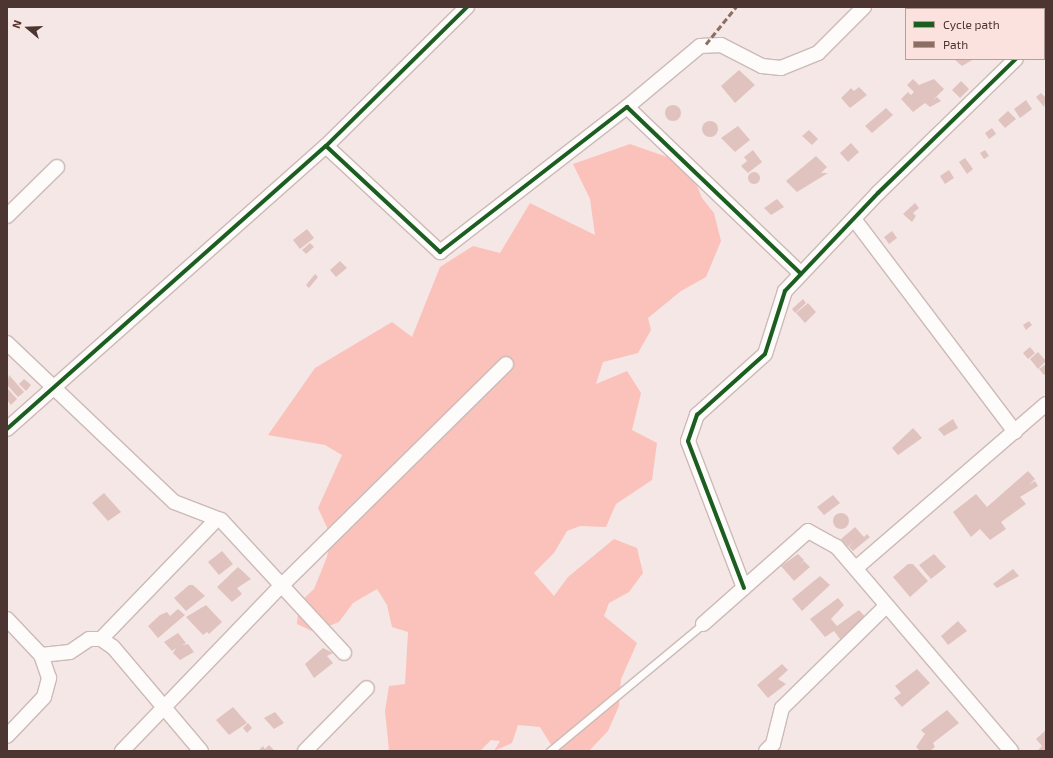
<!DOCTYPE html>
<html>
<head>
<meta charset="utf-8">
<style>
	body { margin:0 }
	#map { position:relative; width:1053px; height:758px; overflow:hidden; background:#f5e7e5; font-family:"Exo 2",sans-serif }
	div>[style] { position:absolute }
	.green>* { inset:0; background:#fac2ba }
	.building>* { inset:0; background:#e0c3bf }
	.round { border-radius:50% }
	.roads { filter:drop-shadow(1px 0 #ccbab7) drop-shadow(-1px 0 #ccbab7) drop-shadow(0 1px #ccbab7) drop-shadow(0 -1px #ccbab7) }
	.service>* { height:7px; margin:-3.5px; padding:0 3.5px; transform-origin:3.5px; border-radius:3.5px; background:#fefbfb }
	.minor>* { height:14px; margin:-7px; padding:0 7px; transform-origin:7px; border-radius:7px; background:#fefbfb }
	.quiet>* { height:3px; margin-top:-1.5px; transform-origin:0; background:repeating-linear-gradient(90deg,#8d6e63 0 6px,transparent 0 9px) }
	.cycleway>* { height:4px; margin:-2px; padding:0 2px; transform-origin:2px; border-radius:2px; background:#1b5e20 }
	span { translate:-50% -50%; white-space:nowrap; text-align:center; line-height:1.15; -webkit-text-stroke:3px #fce2de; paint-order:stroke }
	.frame { position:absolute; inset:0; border:8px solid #4d3531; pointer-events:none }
	.legend { position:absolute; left:905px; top:8px; width:140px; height:52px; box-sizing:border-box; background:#fce2de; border:1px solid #b69d99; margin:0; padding:5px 7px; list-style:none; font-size:12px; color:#4d3531 }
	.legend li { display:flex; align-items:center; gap:8px; height:20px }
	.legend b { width:20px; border:1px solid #b69d99 }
	.north { position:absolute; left:8px; top:8px; width:40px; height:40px; -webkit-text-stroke:3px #fce2de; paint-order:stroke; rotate:289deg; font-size:11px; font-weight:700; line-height:16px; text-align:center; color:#4d3531 }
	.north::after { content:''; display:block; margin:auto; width:14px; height:18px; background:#4d3531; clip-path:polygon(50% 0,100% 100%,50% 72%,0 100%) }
</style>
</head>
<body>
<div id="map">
	<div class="green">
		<div style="clip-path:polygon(630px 144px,670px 158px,693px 176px,702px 198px,714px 213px,721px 241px,706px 277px,681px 291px,648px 318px,651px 330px,638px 353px,603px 362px,596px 384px,627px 371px,641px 393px,632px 430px,657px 443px,652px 480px,616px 504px,606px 527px,580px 526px,567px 531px,554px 553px,534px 573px,554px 596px,568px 577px,614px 539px,637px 548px,643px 573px,629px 592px,609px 603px,604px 616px,637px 643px,621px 679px,619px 706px,608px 731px,589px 751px,555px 751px,540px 727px,518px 725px,512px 743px,494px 751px,500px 741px,491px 740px,480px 751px,389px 751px,385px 711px,389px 686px,405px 684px,408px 632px,392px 627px,387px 605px,377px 589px,353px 603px,339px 622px,314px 632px,297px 624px,299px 603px,314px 589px,327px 557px,331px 536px,318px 508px,342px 455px,325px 445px,268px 435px,315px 368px,392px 322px,412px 337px,440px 267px,473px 246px,500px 253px,530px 203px,595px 235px,590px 199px,573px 164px)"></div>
	</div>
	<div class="building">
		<div style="clip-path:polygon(954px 59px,974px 59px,962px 66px)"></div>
		<div style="clip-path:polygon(739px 70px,755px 85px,735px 103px,721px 86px)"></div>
		<div style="clip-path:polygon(913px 79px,919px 85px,934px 79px,944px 89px,932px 101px,937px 97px,941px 101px,930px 107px,925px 103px,913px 112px,901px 99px,908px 92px,911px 95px,914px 92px,907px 85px)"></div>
		<div style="clip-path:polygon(961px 81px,969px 89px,960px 98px,952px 90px)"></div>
		<div style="clip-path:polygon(859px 87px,867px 95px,850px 108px,841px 98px,851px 88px,854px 91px)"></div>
		<div style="clip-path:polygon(1041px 93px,1046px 98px,1044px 107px,1036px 97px)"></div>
		<div style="clip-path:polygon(1026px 100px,1032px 109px,1020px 118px,1014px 109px)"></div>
		<div class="round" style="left:665px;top:105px;width:16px;height:16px"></div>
		<div style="clip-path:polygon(886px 108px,893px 115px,872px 133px,865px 126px)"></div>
		<div style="clip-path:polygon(1008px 111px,1016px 119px,1005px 128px,998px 120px)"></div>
		<div class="round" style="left:702px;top:121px;width:16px;height:16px"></div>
		<div style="clip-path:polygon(738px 126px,750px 140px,735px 152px,721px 138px)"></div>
		<div style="clip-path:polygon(992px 128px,996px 134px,989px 139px,985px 133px)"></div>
		<div style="clip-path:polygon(809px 130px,818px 139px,812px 145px,802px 136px)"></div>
		<div style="clip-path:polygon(851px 143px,859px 152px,848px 162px,840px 153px)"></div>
		<div style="clip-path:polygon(753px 150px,762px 162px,748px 173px,741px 166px,747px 161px,744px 157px)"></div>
		<div style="clip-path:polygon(985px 150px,989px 156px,984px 159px,980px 153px)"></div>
		<div style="clip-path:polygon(816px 156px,827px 167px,821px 173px,828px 173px,797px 192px,786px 181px)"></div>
		<div style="clip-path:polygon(965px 158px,973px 169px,967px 174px,959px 162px)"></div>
		<div style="clip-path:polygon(949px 170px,954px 178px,945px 184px,940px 176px)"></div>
		<div class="round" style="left:748px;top:172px;width:12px;height:12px"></div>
		<div style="clip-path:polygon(777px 199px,784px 207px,771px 215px,764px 208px)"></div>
		<div style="clip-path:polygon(915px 203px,919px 208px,913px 213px,916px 216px,912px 222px,903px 214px)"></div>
		<div style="clip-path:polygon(307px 229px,314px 238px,300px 249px,293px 240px)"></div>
		<div style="clip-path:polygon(892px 231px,897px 238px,889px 244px,884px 237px)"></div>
		<div style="clip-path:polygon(310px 243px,314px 247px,306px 254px,302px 250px)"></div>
		<div style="clip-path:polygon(340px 261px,347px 268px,336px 277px,330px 270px)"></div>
		<div style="clip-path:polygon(315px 274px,318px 277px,309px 288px,306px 285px)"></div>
		<div style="clip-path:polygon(803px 299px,806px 303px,795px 313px,792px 309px)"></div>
		<div style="clip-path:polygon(808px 303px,816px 312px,805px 323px,796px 313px)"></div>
		<div style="clip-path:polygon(1029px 321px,1032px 325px,1026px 330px,1023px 325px)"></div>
		<div style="clip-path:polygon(1030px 347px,1035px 353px,1028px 359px,1023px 353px)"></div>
		<div style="clip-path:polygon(1038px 352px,1046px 361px,1038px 369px,1030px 359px)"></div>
		<div style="clip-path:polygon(1046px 364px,1046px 374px,1044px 375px,1039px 369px)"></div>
		<div style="clip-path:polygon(9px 375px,24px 392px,18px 397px,7px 385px)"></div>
		<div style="clip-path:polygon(24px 379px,31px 385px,26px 391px,19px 384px)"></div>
		<div style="clip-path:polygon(7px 388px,17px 399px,11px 405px,7px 400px)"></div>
		<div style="clip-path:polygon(953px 419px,958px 428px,944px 436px,938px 429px)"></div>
		<div style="clip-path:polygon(913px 428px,922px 438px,898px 455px,892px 448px)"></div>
		<div style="clip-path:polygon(1028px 471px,1035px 479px,1029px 485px,1035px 481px,1038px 486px,1020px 497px,1026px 504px,1001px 522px,1006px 529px,990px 540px,980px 529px,971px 537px,953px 512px,976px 494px,987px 507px)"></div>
		<div style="clip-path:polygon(104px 493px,121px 512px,108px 521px,92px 503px)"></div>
		<div style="clip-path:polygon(833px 495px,840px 503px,824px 515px,817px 507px)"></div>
		<div class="round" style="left:833px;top:513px;width:16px;height:16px"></div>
		<div style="clip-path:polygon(855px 527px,864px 537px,867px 534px,870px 537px,853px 551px,849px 547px,853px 542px,848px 547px,841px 539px)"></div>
		<div style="clip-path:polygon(222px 551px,233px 564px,219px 575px,208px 562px)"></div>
		<div style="clip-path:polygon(798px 554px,804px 560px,800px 566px,804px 561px,810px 567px,794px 581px,781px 566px)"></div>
		<div style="clip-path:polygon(934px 554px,946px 567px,931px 579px,919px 565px)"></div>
		<div style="clip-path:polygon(908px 564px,913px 564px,928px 581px,910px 597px,893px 577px)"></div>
		<div style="clip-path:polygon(238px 567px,251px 579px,237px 588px,242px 594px,232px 602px,217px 587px)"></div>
		<div style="clip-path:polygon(1013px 569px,1019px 576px,997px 588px,993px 584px)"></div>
		<div style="clip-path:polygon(820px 576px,830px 585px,802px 611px,792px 599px)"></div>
		<div style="clip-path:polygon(189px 585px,193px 585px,205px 596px,186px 611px,174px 598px)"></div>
		<div style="clip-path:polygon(838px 598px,844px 605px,828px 622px,831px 619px,837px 626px,859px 610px,867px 619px,846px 638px,840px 639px,834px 631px,825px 637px,810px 619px)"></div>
		<div style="clip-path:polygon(206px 605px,222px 622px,209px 634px,207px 632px,203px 635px,186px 617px)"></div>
		<div style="clip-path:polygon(178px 609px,185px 615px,158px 638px,148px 626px,160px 615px,167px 612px,170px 616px)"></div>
		<div style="clip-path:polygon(958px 621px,967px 631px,948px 645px,941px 636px)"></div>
		<div style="clip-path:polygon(178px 633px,186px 643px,182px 645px,188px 644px,194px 652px,180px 660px,173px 653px,176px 648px,172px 651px,164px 642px)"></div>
		<div style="clip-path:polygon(323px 648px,333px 653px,327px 656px,333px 663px,314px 678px,305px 664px)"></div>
		<div style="clip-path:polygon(782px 664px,788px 670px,778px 679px,786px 684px,768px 698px,757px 685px)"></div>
		<div style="clip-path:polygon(917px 669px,930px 683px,902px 707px,894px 698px,901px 693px,895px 686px)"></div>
		<div style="clip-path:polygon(233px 707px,247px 723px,229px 735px,216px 720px)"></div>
		<div style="clip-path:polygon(947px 710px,959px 723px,933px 743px,935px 747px,930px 751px,920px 751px,916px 747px,925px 734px,921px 730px)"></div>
		<div style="clip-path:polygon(275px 712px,284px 723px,274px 729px,264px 718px)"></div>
		<div style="clip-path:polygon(248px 723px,252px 728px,247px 733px,243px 728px)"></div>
		<div style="clip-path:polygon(1046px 730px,1046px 751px,1037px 751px,1042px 746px,1036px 739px)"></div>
		<div style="clip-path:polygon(269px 745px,275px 751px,258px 751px,263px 746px,265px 749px)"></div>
	</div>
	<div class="roads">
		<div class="service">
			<div style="left:550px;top:751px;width:199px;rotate:-39.7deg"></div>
		</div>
		<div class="minor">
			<div style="left:1002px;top:7px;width:3px;rotate:45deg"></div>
			<div style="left:1044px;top:32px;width:3px;rotate:-45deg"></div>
			<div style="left:627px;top:107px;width:95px;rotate:-39.9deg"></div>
			<div style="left:700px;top:46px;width:21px;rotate:-3deg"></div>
			<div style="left:721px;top:45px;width:46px;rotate:27.1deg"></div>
			<div style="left:762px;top:66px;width:19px;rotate:6deg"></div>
			<div style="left:781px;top:68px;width:40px;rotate:-22deg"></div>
			<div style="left:818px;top:53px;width:65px;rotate:-45deg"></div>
			<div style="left:326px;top:146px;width:156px;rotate:42.9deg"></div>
			<div style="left:440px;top:252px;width:237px;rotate:-37.8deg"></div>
			<div style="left:627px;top:107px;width:241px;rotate:43.8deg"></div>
			<div style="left:7px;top:216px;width:70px;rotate:-44.4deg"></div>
			<div style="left:854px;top:219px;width:267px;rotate:52.9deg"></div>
			<div style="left:7px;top:343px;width:231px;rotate:43.6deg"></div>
			<div style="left:174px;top:502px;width:50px;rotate:21deg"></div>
			<div style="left:221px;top:520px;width:181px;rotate:47.2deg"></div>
			<div style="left:7px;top:429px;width:426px;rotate:-41.6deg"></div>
			<div style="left:326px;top:146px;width:198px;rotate:-44.6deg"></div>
			<div style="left:856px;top:568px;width:251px;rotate:-40.8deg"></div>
			<div style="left:744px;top:588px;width:157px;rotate:-110.9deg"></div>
			<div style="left:688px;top:441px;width:28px;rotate:-71deg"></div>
			<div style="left:697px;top:415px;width:91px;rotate:-41.9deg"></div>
			<div style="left:765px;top:354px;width:66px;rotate:-72.4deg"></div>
			<div style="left:785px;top:291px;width:135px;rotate:-46.5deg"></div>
			<div style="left:878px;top:193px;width:192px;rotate:-44.2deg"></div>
			<div style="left:7px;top:619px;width:50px;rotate:46.6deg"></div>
			<div style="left:41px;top:655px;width:29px;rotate:-6deg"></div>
			<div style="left:70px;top:652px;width:23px;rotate:-34deg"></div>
			<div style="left:89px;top:639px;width:12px"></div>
			<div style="left:101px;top:639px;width:14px;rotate:34deg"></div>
			<div style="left:113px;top:647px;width:136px;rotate:49.8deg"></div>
			<div style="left:703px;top:624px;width:140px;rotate:-41.5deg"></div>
			<div style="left:808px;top:531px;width:33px;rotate:29deg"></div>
			<div style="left:837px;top:547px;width:268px;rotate:49.5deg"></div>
			<div style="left:101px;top:639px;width:167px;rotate:-46deg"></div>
			<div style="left:7px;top:736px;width:54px;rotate:-46.5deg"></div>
			<div style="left:44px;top:697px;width:20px;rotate:-75deg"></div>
			<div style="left:49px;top:678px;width:24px;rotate:-109deg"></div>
			<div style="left:122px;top:751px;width:229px;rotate:-46.1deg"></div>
			<div style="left:281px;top:586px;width:316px;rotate:-44.6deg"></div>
			<div style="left:305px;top:751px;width:88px;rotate:-45.5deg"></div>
			<div style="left:766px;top:751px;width:10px;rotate:-45deg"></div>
			<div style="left:773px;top:744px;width:37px;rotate:-76deg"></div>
			<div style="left:782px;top:708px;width:146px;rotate:-44.4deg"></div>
		</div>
	</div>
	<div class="quiet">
		<div style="left:706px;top:44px;width:48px;rotate:-51deg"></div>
	</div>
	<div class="cycleway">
		<div style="left:326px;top:146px;width:156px;rotate:42.9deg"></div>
		<div style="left:440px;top:252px;width:237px;rotate:-37.8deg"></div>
		<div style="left:627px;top:107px;width:241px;rotate:43.8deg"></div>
		<div style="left:7px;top:429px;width:426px;rotate:-41.6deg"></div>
		<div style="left:326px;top:146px;width:198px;rotate:-44.6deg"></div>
		<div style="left:744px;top:588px;width:157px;rotate:-110.9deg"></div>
		<div style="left:688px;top:441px;width:28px;rotate:-71deg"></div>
		<div style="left:697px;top:415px;width:91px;rotate:-41.9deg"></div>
		<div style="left:765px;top:354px;width:66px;rotate:-72.4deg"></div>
		<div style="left:785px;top:291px;width:135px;rotate:-46.5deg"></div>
		<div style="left:878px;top:193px;width:192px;rotate:-44.2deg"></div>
	</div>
	<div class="frame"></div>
	<ul class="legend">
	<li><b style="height:5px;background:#1b5e20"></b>Cycle path</li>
	<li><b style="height:5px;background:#8d6e63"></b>Path</li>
	</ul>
	<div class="north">N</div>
</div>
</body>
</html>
